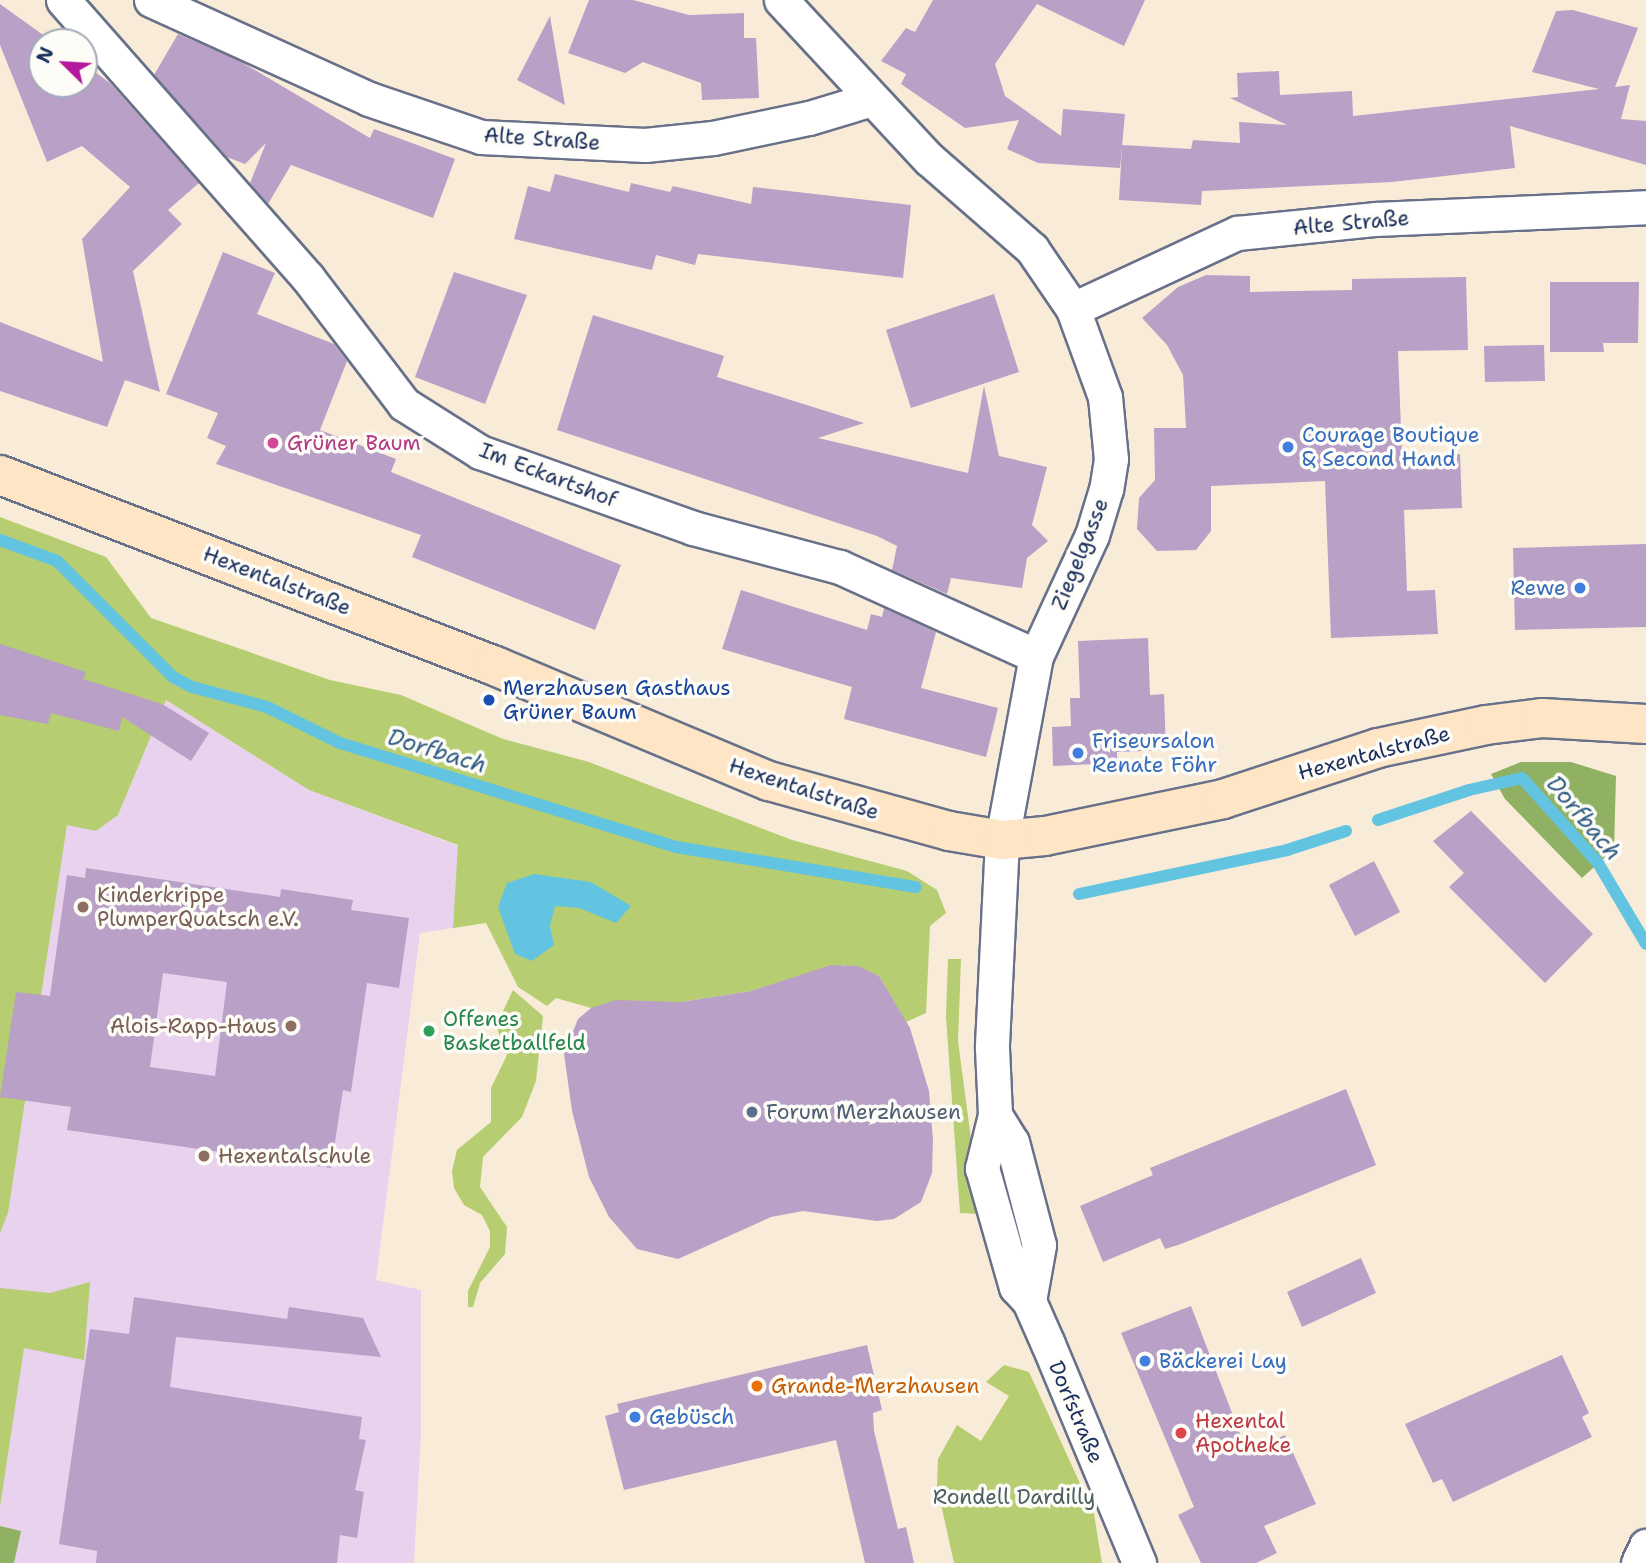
<!DOCTYPE html>
<html>
<head>
<meta charset="utf-8">
<style>
	body { margin:0 }
	#map { position:relative; width:1646px; height:1563px; overflow:hidden; background:#f8ecd9; font-family:"Shantell Sans",sans-serif }
	div>[style] { position:absolute }
	.built>* { inset:0; background:#e8d2ee }
	.green>* { inset:0; background:#b6cd71 }
	.forest>* { inset:0; background:#90b063 }
	.water>* { inset:0; background:#62c4e0 }
	.stream>* { height:12px; margin:-6px; padding:0 6px; transform-origin:6px; border-radius:6px; background:#62c4e0 }
	.building>* { inset:0; background:#b9a0c6 }
	.roads { filter:drop-shadow(2px 0 #687189) drop-shadow(-2px 0 #687189) drop-shadow(0 2px #687189) drop-shadow(0 -2px #687189) }
	.minor>* { height:33px; margin:-16.5px; padding:0 16.5px; transform-origin:16.5px; border-radius:16.5px; background:#fff }
	.secondary>* { height:38px; margin:-19px; padding:0 19px; transform-origin:19px; border-radius:19px; background:#fde5c5 }
	.dots>* { width:19px; height:19px; translate:-50% -50%; box-sizing:border-box; border:4px solid #fdfcf7; border-radius:50% }
	span { translate:-50% -50%; white-space:nowrap; text-align:center; line-height:1.15; -webkit-text-stroke:7px #fdfcf7; paint-order:stroke }
	.street-label { font-size:21px; color:#1b2f5e }
	.shop-label { font-size:21px; color:#366cbe }
	.left { translate:0 -50%; text-align:left }
	.right { translate:-100% -50%; text-align:right }
	.hotel-label { font-size:21px; color:#b23c85 }
	.transit-label { font-size:21px; color:#164399 }
	.education-label { font-size:21px; color:#785e54 }
	.leisure-label { font-size:21px; color:#27864d }
	.service-label { font-size:21px; color:#4e5e75 }
	.food-label { font-size:21px; color:#c56008 }
	.health-label { font-size:21px; color:#be3a42 }
	.park-label { font-size:21px; color:#4a5e64 }
	.water-label { font-size:23px; color:#305c85; font-style:italic }
	.north { position:absolute; left:28px; top:28px; width:70px; height:70px; box-sizing:border-box; background:#fdfcf7; border:2px solid #a3aaba; border-radius:50%; rotate:294deg; font-size:19px; font-weight:700; line-height:28px; text-align:center; color:#1b2f5e }
	.north::after { content:''; display:block; margin:auto; width:24px; height:32px; background:#b5179e; clip-path:polygon(50% 0,100% 100%,50% 72%,0 100%) }
</style>
</head>
<body>
<div id="map">
	<div class="built">
		<div style="clip-path:polygon(166px 700px,309px 790px,459px 846px,453px 928px,420px 933px,376px 1280px,421px 1290px,421px 1433px,414px 1563px,14px 1563px,20px 1531px,0 1526px,0 1233px,8px 1212px,67px 824px,118px 815px)"></div>
	</div>
	<div class="green">
		<div style="clip-path:polygon(0 517px,106px 557px,151px 618px,330px 680px,401px 695px,503px 739px,589px 762px,792px 840px,907px 871px,937px 890px,946px 913px,930px 926px,926px 1013px,906px 1022px,879px 976px,843px 965px,751px 991px,681px 1002px,591px 1008px,556px 998px,547px 1006px,518px 987px,486px 923px,453px 928px,458px 845px,309px 790px,166px 700px,118px 815px,96px 831px,67px 825px,8px 1213px,0 1233px)"></div>
		<div style="clip-path:polygon(948px 959px,961px 959px,958px 1041px,981px 1214px,960px 1213px,946px 1017px)"></div>
		<div style="clip-path:polygon(513px 990px,543px 1016px,536px 1081px,522px 1117px,483px 1157px,480px 1187px,507px 1227px,505px 1254px,480px 1283px,473px 1307px,468px 1307px,468px 1291px,490px 1247px,490px 1231px,482px 1215px,464px 1205px,454px 1188px,452px 1171px,457px 1150px,491px 1122px,491px 1088px,507px 1055px,496px 1026px)"></div>
		<div style="clip-path:polygon(90px 1282px,84px 1360px,24px 1348px,0 1507px,0 1288px,50px 1293px)"></div>
		<div style="clip-path:polygon(1004px 1365px,1029px 1372px,1094px 1514px,1102px 1563px,954px 1563px,937px 1486px,938px 1459px,957px 1425px,981px 1441px,1009px 1396px,986px 1382px)"></div>
	</div>
	<div class="forest">
		<div style="clip-path:polygon(1521px 762px,1571px 762px,1616px 776px,1614px 849px,1582px 878px,1505px 799px,1491px 774px)"></div>
		<div style="clip-path:polygon(0 1526px,21px 1531px,14px 1563px,0 1563px)"></div>
	</div>
	<div class="water">
		<div style="clip-path:polygon(534px 874px,591px 882px,631px 906px,616px 923px,579px 908px,555px 906px,550px 926px,554px 945px,532px 961px,515px 954px,498px 907px,507px 883px)"></div>
	</div>
	<div class="stream">
		<div style="left:0;top:540px;width:61px;rotate:20.2deg"></div>
		<div style="left:57px;top:561px;width:164px;rotate:45deg"></div>
		<div style="left:173px;top:677px;width:21px;rotate:28deg"></div>
		<div style="left:192px;top:687px;width:78px;rotate:14.9deg"></div>
		<div style="left:267px;top:707px;width:81px;rotate:26.3deg"></div>
		<div style="left:340px;top:743px;width:352px;rotate:17.2deg"></div>
		<div style="left:676px;top:847px;width:243px;rotate:9.5deg"></div>
		<div style="left:1378px;top:820px;width:96px;rotate:-18.2deg"></div>
		<div style="left:1469px;top:790px;width:54px;rotate:-12.8deg"></div>
		<div style="left:1522px;top:778px;width:114px;rotate:48.2deg"></div>
		<div style="left:1598px;top:863px;width:94px;rotate:59.3deg"></div>
		<div style="left:1079px;top:894px;width:213px;rotate:-11.9deg"></div>
		<div style="left:1287px;top:850px;width:62px;rotate:-17.9deg"></div>
	</div>
	<div class="building">
		<div style="clip-path:polygon(589px 0,633px 0,689px 15px,744px 13px,744px 38px,756px 38px,759px 98px,702px 100px,701px 83px,643px 62px,625px 73px,568px 53px)"></div>
		<div style="clip-path:polygon(933px 0,1145px 0,1124px 46px,1037px 4px,995px 64px,1005px 96px,1061px 136px,1063px 109px,1125px 114px,1120px 168px,1038px 163px,1007px 149px,1019px 120px,965px 128px,901px 84px,906px 74px,881px 61px,906px 28px,915px 32px)"></div>
		<div style="clip-path:polygon(0 4px,53px 42px,42px 42px,42px 84px,84px 84px,84px 64px,110px 83px,199px 183px,168px 210px,182px 224px,133px 271px,160px 392px,125px 380px,107px 427px,0 391px,0 322px,103px 362px,82px 239px,130px 187px,82px 146px,47px 162px,0 45px)"></div>
		<div style="clip-path:polygon(1573px 10px,1638px 28px,1615px 87px,1630px 85px,1621px 119px,1646px 121px,1646px 165px,1510px 126px,1515px 168px,1392px 182px,1202px 191px,1201px 205px,1119px 200px,1122px 145px,1191px 149px,1193px 140px,1240px 143px,1239px 122px,1287px 125px,1230px 98px,1238px 97px,1237px 73px,1279px 71px,1280px 95px,1352px 91px,1353px 116px,1599px 89px,1532px 72px,1556px 11px)"></div>
		<div style="clip-path:polygon(550px 16px,565px 105px,517px 80px)"></div>
		<div style="clip-path:polygon(178px 34px,238px 60px,370px 138px,374px 129px,455px 159px,433px 218px,291px 165px,268px 204px,250px 183px,266px 143px,245px 164px,227px 157px,154px 75px)"></div>
		<div style="clip-path:polygon(555px 174px,629px 192px,631px 183px,670px 192px,673px 186px,751px 204px,753px 187px,911px 205px,903px 278px,698px 254px,695px 265px,656px 255px,652px 270px,514px 239px,528px 186px,550px 192px)"></div>
		<div style="clip-path:polygon(223px 252px,275px 273px,257px 314px,334px 344px,347px 361px,320px 430px,396px 459px,391px 472px,621px 565px,595px 630px,412px 557px,421px 535px,216px 464px,226px 446px,207px 438px,218px 413px,166px 394px)"></div>
		<div style="clip-path:polygon(454px 272px,527px 295px,485px 404px,415px 377px)"></div>
		<div style="clip-path:polygon(1206px 275px,1250px 276px,1250px 292px,1352px 290px,1352px 279px,1466px 277px,1468px 350px,1398px 351px,1402px 456px,1460px 454px,1462px 508px,1404px 510px,1407px 591px,1435px 590px,1438px 634px,1331px 638px,1325px 481px,1211px 486px,1211px 531px,1196px 550px,1157px 551px,1137px 529px,1139px 498px,1155px 480px,1154px 428px,1186px 428px,1183px 375px,1167px 345px,1142px 318px,1178px 287px)"></div>
		<div style="clip-path:polygon(1550px 282px,1639px 282px,1638px 343px,1603px 343px,1604px 352px,1550px 352px)"></div>
		<div style="clip-path:polygon(994px 294px,1019px 372px,911px 408px,886px 330px)"></div>
		<div style="clip-path:polygon(593px 315px,724px 356px,717px 377px,864px 423px,818px 438px,968px 473px,984px 386px,999px 456px,1047px 467px,1032px 525px,1048px 541px,1027px 558px,1022px 588px,951px 578px,947px 594px,892px 570px,897px 546px,877px 536px,557px 430px)"></div>
		<div style="clip-path:polygon(1544px 345px,1545px 381px,1485px 382px,1484px 346px)"></div>
		<div style="clip-path:polygon(1646px 544px,1646px 627px,1515px 630px,1513px 548px)"></div>
		<div style="clip-path:polygon(741px 590px,867px 630px,871px 614px,882px 617px,884px 608px,936px 632px,921px 688px,998px 708px,986px 757px,844px 719px,852px 687px,722px 649px)"></div>
		<div style="clip-path:polygon(1148px 638px,1150px 695px,1164px 694px,1166px 750px,1117px 752px,1117px 763px,1053px 766px,1052px 727px,1071px 726px,1070px 698px,1080px 698px,1078px 641px)"></div>
		<div style="clip-path:polygon(0 644px,86px 672px,83px 679px,162px 704px,209px 733px,191px 761px,122px 717px,119px 731px,51px 713px,48px 724px,0 715px)"></div>
		<div style="clip-path:polygon(1471px 811px,1593px 934px,1545px 983px,1449px 887px,1464px 873px,1433px 841px)"></div>
		<div style="clip-path:polygon(1374px 861px,1400px 912px,1355px 936px,1329px 885px)"></div>
		<div style="clip-path:polygon(evenodd,86px 868px,280px 897px,281px 889px,353px 900px,351px 910px,409px 918px,399px 988px,367px 983px,351px 1092px,343px 1090px,331px 1168px,67px 1130px,71px 1107px,0 1097px,16px 992px,50px 996px,67px 875px,85px 878px,86px 868px,163px 973px,227px 982px,215px 1076px,150px 1067px,163px 973px)"></div>
		<div style="clip-path:polygon(831px 965px,858px 966px,879px 976px,910px 1028px,929px 1091px,933px 1140px,932px 1173px,921px 1202px,894px 1219px,877px 1221px,803px 1211px,771px 1217px,678px 1259px,637px 1249px,609px 1217px,589px 1177px,572px 1111px,564px 1054px,578px 1019px,591px 1008px,616px 1000px,681px 1002px,751px 991px)"></div>
		<div style="clip-path:polygon(1346px 1089px,1376px 1165px,1181px 1244px,1165px 1249px,1160px 1238px,1103px 1262px,1080px 1206px,1153px 1175px,1150px 1168px)"></div>
		<div style="clip-path:polygon(1361px 1258px,1376px 1293px,1302px 1327px,1287px 1292px)"></div>
		<div style="clip-path:polygon(134px 1297px,287px 1319px,289px 1307px,363px 1318px,381px 1357px,176px 1337px,170px 1387px,362px 1417px,359px 1439px,366px 1440px,355px 1490px,364px 1492px,357px 1538px,340px 1535px,337px 1563px,96px 1563px,97px 1551px,59px 1544px,90px 1329px,129px 1334px)"></div>
		<div style="clip-path:polygon(1191px 1306px,1247px 1452px,1285px 1435px,1316px 1504px,1264px 1526px,1277px 1553px,1256px 1563px,1201px 1563px,1178px 1515px,1194px 1507px,1121px 1333px)"></div>
		<div style="clip-path:polygon(867px 1345px,882px 1410px,873px 1413px,874px 1431px,898px 1529px,906px 1527px,914px 1563px,865px 1563px,836px 1440px,624px 1490px,605px 1416px,619px 1412px,617px 1404px)"></div>
		<div style="clip-path:polygon(1562px 1355px,1589px 1413px,1582px 1417px,1592px 1437px,1453px 1502px,1442px 1479px,1433px 1483px,1405px 1424px)"></div>
	</div>
	<div class="roads">
		<div class="minor">
			<div style="left:63px;top:0;width:371px;rotate:48.6deg"></div>
			<div style="left:308px;top:278px;width:158px;rotate:52.7deg"></div>
			<div style="left:404px;top:404px;width:90px;rotate:32.3deg"></div>
			<div style="left:480px;top:452px;width:226px;rotate:19.6deg"></div>
			<div style="left:693px;top:528px;width:152px;rotate:14.9deg"></div>
			<div style="left:840px;top:567px;width:215px;rotate:24.4deg"></div>
			<div style="left:151px;top:0;width:239px;rotate:24.4deg"></div>
			<div style="left:369px;top:99px;width:118px;rotate:18.7deg"></div>
			<div style="left:481px;top:137px;width:164px;rotate:2.8deg"></div>
			<div style="left:645px;top:145px;width:68px;rotate:-5.9deg"></div>
			<div style="left:713px;top:138px;width:98px;rotate:-11.8deg"></div>
			<div style="left:809px;top:118px;width:66px;rotate:-16.8deg"></div>
			<div style="left:781px;top:0;width:217px;rotate:47.1deg"></div>
			<div style="left:929px;top:159px;width:137px;rotate:41.1deg"></div>
			<div style="left:1032px;top:249px;width:73px;rotate:55.7deg"></div>
			<div style="left:1073px;top:309px;width:94px;rotate:70deg"></div>
			<div style="left:1105px;top:397px;width:62px;rotate:84.5deg"></div>
			<div style="left:1111px;top:459px;width:30px;rotate:99deg"></div>
			<div style="left:1106px;top:489px;width:48px;rotate:106.9deg"></div>
			<div style="left:1092px;top:535px;width:133px;rotate:114.8deg"></div>
			<div style="left:1036px;top:656px;width:187px;rotate:100.5deg"></div>
			<div style="left:1002px;top:840px;width:208px;rotate:92.8deg"></div>
			<div style="left:992px;top:1048px;width:67px;rotate:87.4deg"></div>
			<div style="left:995px;top:1115px;width:55px;rotate:103.8deg"></div>
			<div style="left:982px;top:1168px;width:124px;rotate:74.1deg"></div>
			<div style="left:1016px;top:1287px;width:19px;rotate:47deg"></div>
			<div style="left:1029px;top:1301px;width:47px;rotate:66.2deg"></div>
			<div style="left:1048px;top:1344px;width:237px;rotate:67.4deg"></div>
			<div style="left:1073px;top:309px;width:181px;rotate:-24.9deg"></div>
			<div style="left:1237px;top:233px;width:140px;rotate:-5.8deg"></div>
			<div style="left:1376px;top:219px;width:270px;rotate:-2.5deg"></div>
			<div style="left:995px;top:1115px;width:32px;rotate:58deg"></div>
			<div style="left:1012px;top:1142px;width:106px;rotate:75.3deg"></div>
			<div style="left:1039px;top:1245px;width:57px;rotate:100.1deg"></div>
			<div style="left:1638px;top:1563px;width:19px;rotate:-65deg"></div>
		</div>
		<div class="secondary">
			<div style="left:0;top:475px;width:531px;rotate:21.1deg"></div>
			<div style="left:495px;top:666px;width:297px;rotate:22.8deg"></div>
			<div style="left:769px;top:781px;width:187px;rotate:15.5deg"></div>
			<div style="left:949px;top:831px;width:54px;rotate:9.6deg"></div>
			<div style="left:1002px;top:840px;width:43px;rotate:-5.3deg"></div>
			<div style="left:1045px;top:836px;width:182px;rotate:-11.7deg"></div>
			<div style="left:1223px;top:799px;width:163px;rotate:-18.2deg"></div>
			<div style="left:1378px;top:748px;width:110px;rotate:-12deg"></div>
			<div style="left:1486px;top:725px;width:56px;rotate:-7.1deg"></div>
			<div style="left:1542px;top:718px;width:104px;rotate:3.3deg"></div>
		</div>
	</div>
	<div class="dots">
		<div style="left:273px;top:443px;background:#d1479c"></div>
		<div style="left:1288px;top:447px;background:#3f7fe0"></div>
		<div style="left:1580px;top:588px;background:#3f7fe0"></div>
		<div style="left:489px;top:700px;background:#1a4fb4"></div>
		<div style="left:1078px;top:753px;background:#3f7fe0"></div>
		<div style="left:83px;top:907px;background:#8d6e63"></div>
		<div style="left:291px;top:1026px;background:#8d6e63"></div>
		<div style="left:429px;top:1031px;background:#2e9e5b"></div>
		<div style="left:752px;top:1112px;background:#5c6f8a"></div>
		<div style="left:204px;top:1156px;background:#8d6e63"></div>
		<div style="left:1145px;top:1361px;background:#3f7fe0"></div>
		<div style="left:757px;top:1386px;background:#e8710a"></div>
		<div style="left:635px;top:1417px;background:#3f7fe0"></div>
		<div style="left:1181px;top:1433px;background:#e0444e"></div>
	</div>
	<div class="street-label">
		<span style="left:542px;top:139px;rotate:4deg">Alte Straße</span>
		<span style="left:1351px;top:223px;rotate:-5deg">Alte Straße</span>
		<span style="left:548px;top:475px;rotate:21deg">Im Eckartshof</span>
		<span style="left:1080px;top:554px;rotate:-68deg">Ziegelgasse</span>
		<span style="left:277px;top:581px;rotate:21deg">Hexentalstraße</span>
		<span style="left:1374px;top:753px;rotate:-15deg">Hexentalstraße</span>
		<span style="left:804px;top:789px;rotate:18deg">Hexentalstraße</span>
		<span style="left:1076px;top:1412px;rotate:67deg">Dorfstraße</span>
	</div>
	<div class="shop-label">
		<span class="left" style="left:1302px;top:447px">Courage Boutique<br>&amp; Second Hand</span>
		<span class="right" style="left:1566px;top:588px">Rewe</span>
		<span class="left" style="left:1092px;top:753px">Friseursalon<br>Renate Föhr</span>
		<span class="left" style="left:1159px;top:1361px">Bäckerei Lay</span>
		<span class="left" style="left:649px;top:1417px">Gebüsch</span>
	</div>
	<div class="hotel-label">
		<span class="left" style="left:287px;top:443px">Grüner Baum</span>
	</div>
	<div class="transit-label">
		<span class="left" style="left:503px;top:700px">Merzhausen Gasthaus<br>Grüner Baum</span>
	</div>
	<div class="education-label">
		<span class="left" style="left:97px;top:907px">Kinderkrippe<br>PlumperQuatsch e.V.</span>
		<span class="right" style="left:277px;top:1026px">Alois-Rapp-Haus</span>
		<span class="left" style="left:218px;top:1156px">Hexentalschule</span>
	</div>
	<div class="leisure-label">
		<span class="left" style="left:443px;top:1031px">Offenes<br>Basketballfeld</span>
	</div>
	<div class="service-label">
		<span class="left" style="left:766px;top:1112px">Forum Merzhausen</span>
	</div>
	<div class="food-label">
		<span class="left" style="left:771px;top:1386px">Grande-Merzhausen</span>
	</div>
	<div class="health-label">
		<span class="left" style="left:1195px;top:1433px">Hexental<br>Apotheke</span>
	</div>
	<div class="park-label">
		<span style="left:1014px;top:1497px">Rondell Dardilly</span>
	</div>
	<div class="water-label">
		<span style="left:437px;top:751px;rotate:17deg">Dorfbach</span>
		<span style="left:1584px;top:818px;rotate:50deg">Dorfbach</span>
	</div>
	<div class="north">N</div>
</div>
</body>
</html>
